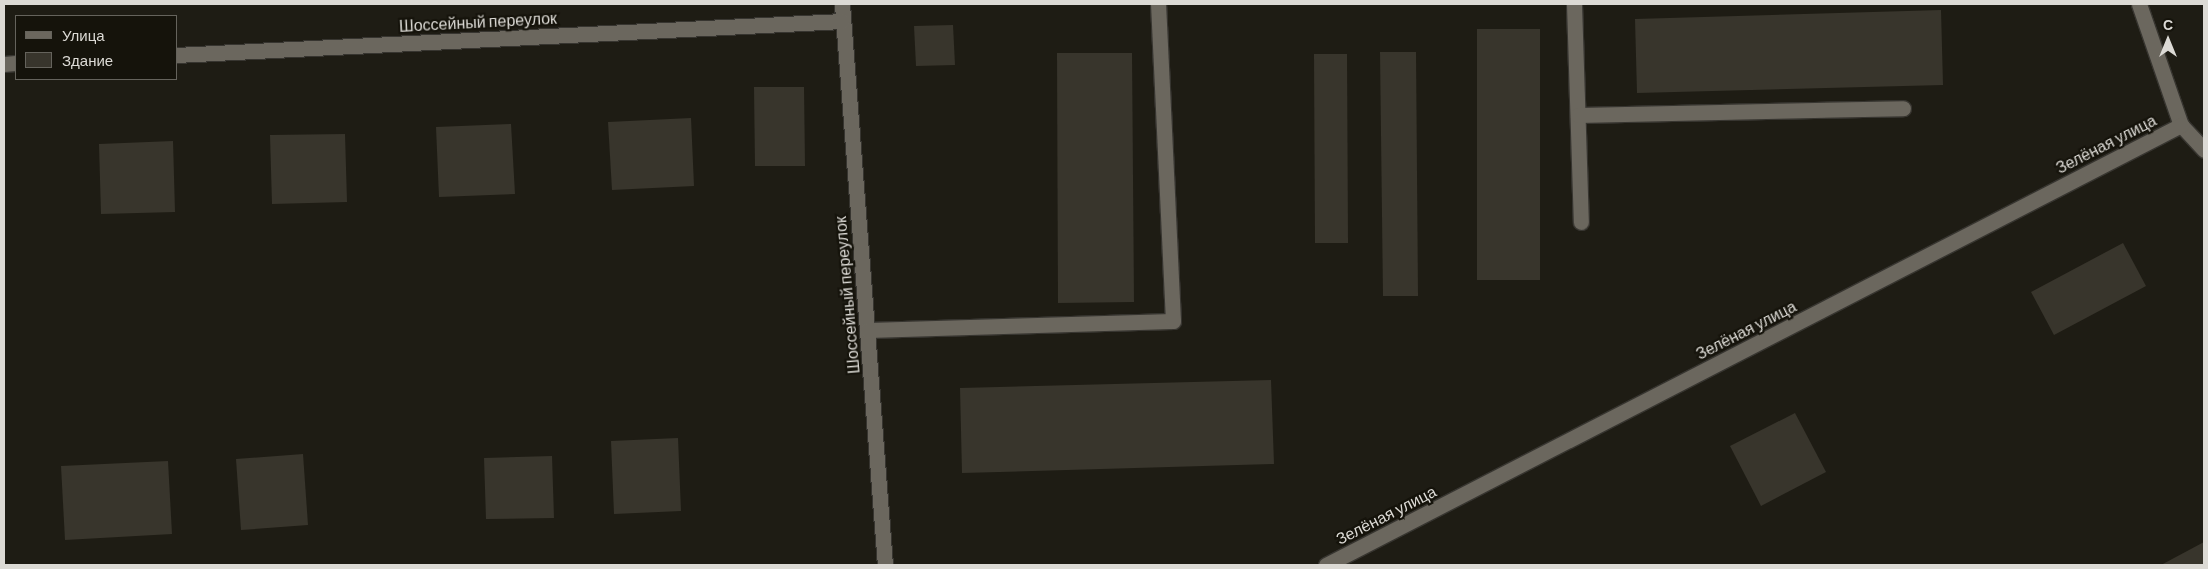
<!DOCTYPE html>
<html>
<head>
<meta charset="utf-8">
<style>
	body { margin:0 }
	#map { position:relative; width:2208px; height:569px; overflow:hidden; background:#1e1c14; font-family:Barlow,sans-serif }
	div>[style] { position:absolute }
	.building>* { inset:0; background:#38352c }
	.roads { filter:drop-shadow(1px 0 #373530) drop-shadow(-1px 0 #373530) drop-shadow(0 1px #373530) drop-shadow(0 -1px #373530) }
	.minor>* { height:15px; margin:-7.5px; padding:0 7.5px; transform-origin:7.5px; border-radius:7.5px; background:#6b675e }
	span { translate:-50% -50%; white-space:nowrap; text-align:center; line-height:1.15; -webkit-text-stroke:4.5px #15130b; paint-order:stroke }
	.street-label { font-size:16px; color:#dcdad5 }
	.frame { position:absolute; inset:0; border:5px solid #dcdad5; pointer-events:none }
	.legend { position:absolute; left:15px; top:15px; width:162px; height:65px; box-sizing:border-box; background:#15130b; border:1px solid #65635c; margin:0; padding:6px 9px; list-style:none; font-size:15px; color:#dcdad5 }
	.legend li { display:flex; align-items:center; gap:10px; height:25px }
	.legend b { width:25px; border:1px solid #65635c }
	.north { position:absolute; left:2143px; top:15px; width:50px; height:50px; -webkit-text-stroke:4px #15130b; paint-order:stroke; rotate:0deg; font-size:14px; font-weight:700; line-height:20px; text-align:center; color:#dcdad5 }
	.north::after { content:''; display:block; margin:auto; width:18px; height:22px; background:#dcdad5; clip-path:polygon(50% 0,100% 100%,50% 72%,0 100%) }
</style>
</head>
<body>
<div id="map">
	<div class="building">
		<div style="clip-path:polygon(1941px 10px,1943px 85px,1637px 93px,1635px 19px)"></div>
		<div style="clip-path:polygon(953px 25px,955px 65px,916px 66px,914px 26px)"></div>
		<div style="clip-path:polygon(1477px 29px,1540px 29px,1540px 280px,1477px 280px)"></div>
		<div style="clip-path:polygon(1380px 52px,1416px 52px,1418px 296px,1383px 296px)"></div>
		<div style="clip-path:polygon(1057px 53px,1132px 53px,1134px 302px,1058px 303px)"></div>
		<div style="clip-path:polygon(1314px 54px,1347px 54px,1348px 243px,1315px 243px)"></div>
		<div style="clip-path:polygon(754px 87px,804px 87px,805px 166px,755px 166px)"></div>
		<div style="clip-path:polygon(691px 118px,694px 186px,612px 190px,608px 122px)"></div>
		<div style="clip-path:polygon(511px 124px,515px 194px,439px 197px,436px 127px)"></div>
		<div style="clip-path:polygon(345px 134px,347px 202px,272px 204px,270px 135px)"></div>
		<div style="clip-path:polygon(173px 141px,175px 212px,101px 214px,99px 144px)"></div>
		<div style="clip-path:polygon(2123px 243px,2146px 286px,2054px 335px,2031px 292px)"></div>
		<div style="clip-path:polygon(1271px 380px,1274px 464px,962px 473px,960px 388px)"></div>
		<div style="clip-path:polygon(1795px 413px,1826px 472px,1761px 506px,1730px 446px)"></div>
		<div style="clip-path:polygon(678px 438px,681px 511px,614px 514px,611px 441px)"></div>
		<div style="clip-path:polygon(303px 454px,308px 525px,241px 530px,236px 459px)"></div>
		<div style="clip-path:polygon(552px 456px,554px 518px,486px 519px,484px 458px)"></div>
		<div style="clip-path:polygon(168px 461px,172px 534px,65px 540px,61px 466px)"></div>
		<div style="clip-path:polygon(2204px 542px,2204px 565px,2161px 565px)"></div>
	</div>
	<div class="roads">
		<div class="minor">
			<div style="left:842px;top:4px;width:563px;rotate:85.62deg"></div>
			<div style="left:1574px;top:4px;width:218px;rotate:88.2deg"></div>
			<div style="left:2139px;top:4px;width:128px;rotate:70.9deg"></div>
			<div style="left:2181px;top:125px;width:34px;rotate:47deg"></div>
			<div style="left:176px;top:55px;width:667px;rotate:-2.92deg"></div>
			<div style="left:4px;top:64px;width:12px;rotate:-5deg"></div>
			<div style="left:1578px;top:115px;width:325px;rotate:-1.2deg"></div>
			<div style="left:867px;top:330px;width:306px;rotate:-1.7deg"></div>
			<div style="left:1173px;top:321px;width:317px;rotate:-92.7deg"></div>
			<div style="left:1326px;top:565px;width:962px;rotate:-27.23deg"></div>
		</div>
	</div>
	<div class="street-label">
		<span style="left:478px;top:22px;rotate:-3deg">Шоссейный переулок</span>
		<span style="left:2106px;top:144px;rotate:-27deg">Зелёная улица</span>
		<span style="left:847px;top:295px;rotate:-95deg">Шоссейный переулок</span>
		<span style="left:1746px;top:330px;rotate:-27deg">Зелёная улица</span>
		<span style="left:1386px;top:515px;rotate:-27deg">Зелёная улица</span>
	</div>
	<div class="frame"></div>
	<ul class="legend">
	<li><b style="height:6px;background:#6b675e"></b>Улица</li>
	<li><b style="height:14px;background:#38352c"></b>Здание</li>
	</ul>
	<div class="north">С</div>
</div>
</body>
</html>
